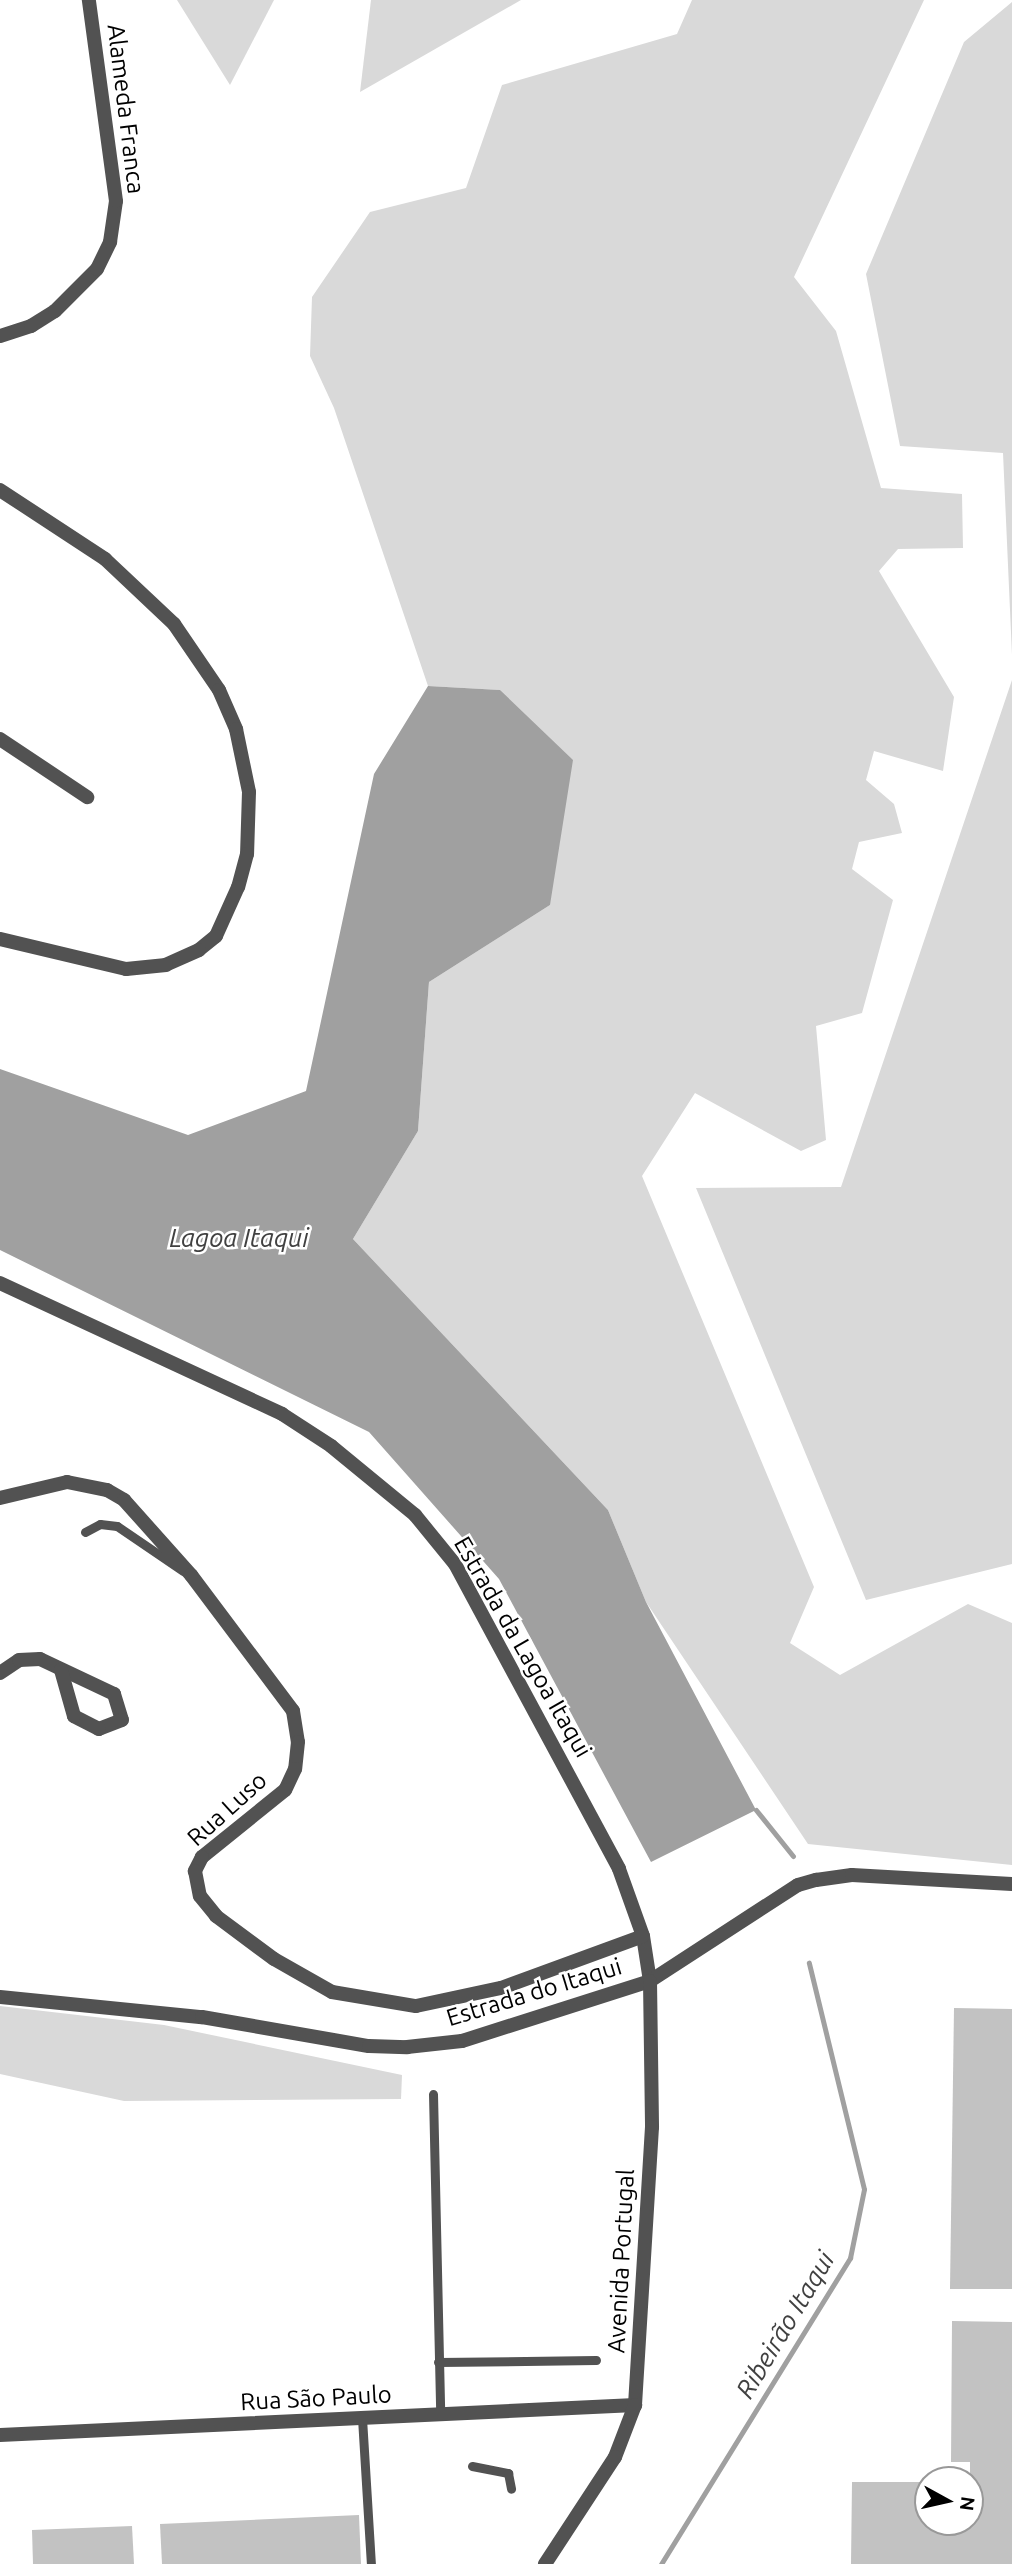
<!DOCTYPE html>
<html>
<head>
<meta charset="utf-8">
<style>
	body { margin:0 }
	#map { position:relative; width:1012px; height:2564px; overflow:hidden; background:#fff; font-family:Ubuntu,sans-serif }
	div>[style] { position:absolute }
	.green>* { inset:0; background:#d9d9d9 }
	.water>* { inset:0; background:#a0a0a0 }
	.stream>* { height:5px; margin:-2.5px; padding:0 2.5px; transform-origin:2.5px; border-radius:2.5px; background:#a0a0a0 }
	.building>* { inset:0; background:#c2c2c2 }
	.service>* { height:9px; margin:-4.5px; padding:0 4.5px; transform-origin:4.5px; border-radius:4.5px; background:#525252 }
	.minor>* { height:14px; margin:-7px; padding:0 7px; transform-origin:7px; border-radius:7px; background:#525252 }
	.tertiary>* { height:14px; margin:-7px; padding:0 7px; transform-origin:7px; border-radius:7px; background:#525252 }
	span { translate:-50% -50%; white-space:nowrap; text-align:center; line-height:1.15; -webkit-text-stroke:5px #fff; paint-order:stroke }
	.street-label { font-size:24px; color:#000 }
	.water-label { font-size:26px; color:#414141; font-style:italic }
	.north { position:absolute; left:914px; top:2466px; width:70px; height:70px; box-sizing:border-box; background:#fff; border:2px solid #999; border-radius:50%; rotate:98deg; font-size:19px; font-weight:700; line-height:28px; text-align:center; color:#000 }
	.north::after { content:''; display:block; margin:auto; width:24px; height:32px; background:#000; clip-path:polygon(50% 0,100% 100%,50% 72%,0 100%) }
</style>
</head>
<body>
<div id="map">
	<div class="green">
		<div style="clip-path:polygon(177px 0,274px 0,230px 85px)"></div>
		<div style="clip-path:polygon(371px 0,521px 0,360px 92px)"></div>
		<div style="clip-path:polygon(692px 0,924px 0,794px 277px,836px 331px,881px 488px,962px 494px,963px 548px,898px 549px,879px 571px,954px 697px,943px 771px,874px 751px,866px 780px,894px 804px,902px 833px,859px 842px,852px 869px,893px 900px,862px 1013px,816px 1026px,826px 1140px,801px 1151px,695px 1093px,642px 1176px,814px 1587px,790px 1643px,840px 1675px,968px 1604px,1012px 1623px,1012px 1865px,808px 1844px,646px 1602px,608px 1510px,353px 1239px,418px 1131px,429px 982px,550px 905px,500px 690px,428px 686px,334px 408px,310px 356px,312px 297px,370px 212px,466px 188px,502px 85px,677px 34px)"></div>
		<div style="clip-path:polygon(1012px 2px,1012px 655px,1003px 453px,900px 446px,866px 274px,964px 42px)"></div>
		<div style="clip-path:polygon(1012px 680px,1012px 1564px,866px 1600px,696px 1188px,841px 1187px)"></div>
		<div style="clip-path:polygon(0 2006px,164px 2025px,402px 2075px,401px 2099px,124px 2101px,0 2074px)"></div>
	</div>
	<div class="water">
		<div style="clip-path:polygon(428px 686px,500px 690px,573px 760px,550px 905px,429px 982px,418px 1131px,353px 1239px,608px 1510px,646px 1602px,756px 1810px,651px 1862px,499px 1579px,369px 1432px,0 1250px,0 1069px,188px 1135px,306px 1091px,374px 774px)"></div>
	</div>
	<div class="stream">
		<div style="left:756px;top:1810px;width:59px;rotate:51.2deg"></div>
		<div style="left:661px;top:2564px;width:360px;rotate:-58.3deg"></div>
		<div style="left:850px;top:2258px;width:70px;rotate:-78.5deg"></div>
		<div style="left:864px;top:2189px;width:233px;rotate:-103.7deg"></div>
	</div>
	<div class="building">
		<div style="clip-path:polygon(954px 2008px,1012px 2009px,1012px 2289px,950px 2289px)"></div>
		<div style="clip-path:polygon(952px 2321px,1012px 2322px,1012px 2564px,851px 2564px,852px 2482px,928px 2482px,928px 2522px,970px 2522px,970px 2462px,951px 2462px)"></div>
		<div style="clip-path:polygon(359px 2515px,361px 2564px,162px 2564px,160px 2524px)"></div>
		<div style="clip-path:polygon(132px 2526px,134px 2564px,33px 2564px,32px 2530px)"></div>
	</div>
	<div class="service">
		<div style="left:85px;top:1532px;width:17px;rotate:-28deg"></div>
		<div style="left:100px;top:1524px;width:17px;rotate:7deg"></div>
		<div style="left:117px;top:1526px;width:80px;rotate:34.3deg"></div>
		<div style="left:433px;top:2094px;width:320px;rotate:88.7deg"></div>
		<div style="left:438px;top:2362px;width:158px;rotate:-0.7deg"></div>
		<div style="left:362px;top:2418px;width:146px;rotate:86.5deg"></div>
		<div style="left:472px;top:2466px;width:37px;rotate:11deg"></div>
		<div style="left:508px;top:2473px;width:16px;rotate:79deg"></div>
	</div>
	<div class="minor">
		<div style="left:0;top:336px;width:33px;rotate:-18deg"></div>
		<div style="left:31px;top:326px;width:28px;rotate:-32deg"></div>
		<div style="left:55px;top:311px;width:59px;rotate:-45deg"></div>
		<div style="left:97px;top:269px;width:30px;rotate:-64deg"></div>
		<div style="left:110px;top:242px;width:41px;rotate:-81.7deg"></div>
		<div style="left:116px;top:201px;width:203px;rotate:-97.7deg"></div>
		<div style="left:0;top:490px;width:126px;rotate:33.3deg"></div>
		<div style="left:105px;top:559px;width:95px;rotate:43.3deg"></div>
		<div style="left:174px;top:624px;width:80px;rotate:55.7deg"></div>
		<div style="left:219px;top:690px;width:43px;rotate:66.4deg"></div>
		<div style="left:236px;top:729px;width:64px;rotate:78.3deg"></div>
		<div style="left:249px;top:792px;width:62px;rotate:91.8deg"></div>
		<div style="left:247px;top:854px;width:34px;rotate:105deg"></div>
		<div style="left:238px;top:887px;width:54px;rotate:114.2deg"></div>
		<div style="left:216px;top:936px;width:22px;rotate:141deg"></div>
		<div style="left:199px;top:950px;width:36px;rotate:156deg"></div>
		<div style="left:166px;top:965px;width:40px;rotate:174.3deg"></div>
		<div style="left:126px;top:969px;width:130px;rotate:-166.6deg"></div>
		<div style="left:0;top:739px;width:105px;rotate:33.7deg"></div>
		<div style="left:0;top:1283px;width:311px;rotate:24.9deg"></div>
		<div style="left:282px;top:1414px;width:59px;rotate:33.1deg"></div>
		<div style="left:331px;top:1446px;width:109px;rotate:39.4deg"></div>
		<div style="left:415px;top:1515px;width:63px;rotate:50.8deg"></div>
		<div style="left:455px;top:1564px;width:346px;rotate:61.7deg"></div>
		<div style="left:619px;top:1869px;width:71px;rotate:70.3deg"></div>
		<div style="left:643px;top:1936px;width:46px;rotate:81.2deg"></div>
		<div style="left:650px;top:1981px;width:176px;rotate:-33deg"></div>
		<div style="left:798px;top:1885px;width:19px;rotate:-16deg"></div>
		<div style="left:816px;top:1880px;width:36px;rotate:-8deg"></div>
		<div style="left:852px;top:1875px;width:160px;rotate:3.2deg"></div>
		<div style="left:0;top:1498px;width:69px;rotate:-13.4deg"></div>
		<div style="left:67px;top:1482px;width:41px;rotate:11.3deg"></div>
		<div style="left:107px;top:1490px;width:20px;rotate:30deg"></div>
		<div style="left:124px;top:1500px;width:101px;rotate:48.2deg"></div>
		<div style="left:191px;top:1575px;width:170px;rotate:53.1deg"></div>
		<div style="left:293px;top:1711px;width:31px;rotate:81deg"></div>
		<div style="left:298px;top:1742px;width:27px;rotate:96deg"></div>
		<div style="left:295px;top:1769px;width:23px;rotate:115deg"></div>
		<div style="left:285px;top:1790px;width:107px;rotate:141.1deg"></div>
		<div style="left:202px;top:1857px;width:16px;rotate:117deg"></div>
		<div style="left:195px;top:1871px;width:25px;rotate:79deg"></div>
		<div style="left:200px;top:1896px;width:26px;rotate:51deg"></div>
		<div style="left:216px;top:1916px;width:72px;rotate:36.6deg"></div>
		<div style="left:274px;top:1959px;width:67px;rotate:29.6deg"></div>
		<div style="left:332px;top:1992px;width:85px;rotate:9.5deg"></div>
		<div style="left:416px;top:2006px;width:87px;rotate:-12deg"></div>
		<div style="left:501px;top:1988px;width:151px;rotate:-20.1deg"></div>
		<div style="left:0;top:1673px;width:23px;rotate:-34deg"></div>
		<div style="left:19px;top:1660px;width:21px;rotate:-3deg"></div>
		<div style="left:40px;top:1659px;width:82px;rotate:25.3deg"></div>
		<div style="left:114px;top:1694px;width:27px;rotate:73deg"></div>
		<div style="left:122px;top:1720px;width:25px;rotate:159deg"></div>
		<div style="left:99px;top:1729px;width:28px;rotate:-153deg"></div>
		<div style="left:74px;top:1716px;width:48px;rotate:-105.8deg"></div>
		<div style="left:0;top:2435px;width:636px;rotate:-2.7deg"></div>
	</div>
	<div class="tertiary">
		<div style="left:0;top:1997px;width:203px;rotate:5.7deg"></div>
		<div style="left:202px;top:2017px;width:169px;rotate:9.9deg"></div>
		<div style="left:369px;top:2046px;width:38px;rotate:2deg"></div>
		<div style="left:407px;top:2047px;width:55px;rotate:-6.2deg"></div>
		<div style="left:462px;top:2041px;width:197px;rotate:-17.7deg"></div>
		<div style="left:650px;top:1981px;width:146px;rotate:89.2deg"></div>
		<div style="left:652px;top:2127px;width:279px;rotate:93.5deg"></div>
		<div style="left:635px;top:2405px;width:56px;rotate:111deg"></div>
		<div style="left:615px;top:2457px;width:128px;rotate:123.2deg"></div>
	</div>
	<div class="street-label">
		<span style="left:126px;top:109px;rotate:83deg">Alameda Franca</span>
		<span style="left:523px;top:1647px;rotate:60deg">Estrada da Lagoa Itaqui</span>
		<span style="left:227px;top:1809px;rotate:-42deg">Rua Luso</span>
		<span style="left:534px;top:1992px;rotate:-17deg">Estrada do Itaqui</span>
		<span style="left:621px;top:2261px;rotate:-87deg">Avenida Portugal</span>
		<span style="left:316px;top:2398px;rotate:-3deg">Rua São Paulo</span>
	</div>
	<div class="water-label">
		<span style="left:239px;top:1238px">Lagoa Itaqui</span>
		<span style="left:785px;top:2325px;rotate:-59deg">Ribeirão Itaqui</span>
	</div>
	<div class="north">N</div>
</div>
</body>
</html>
